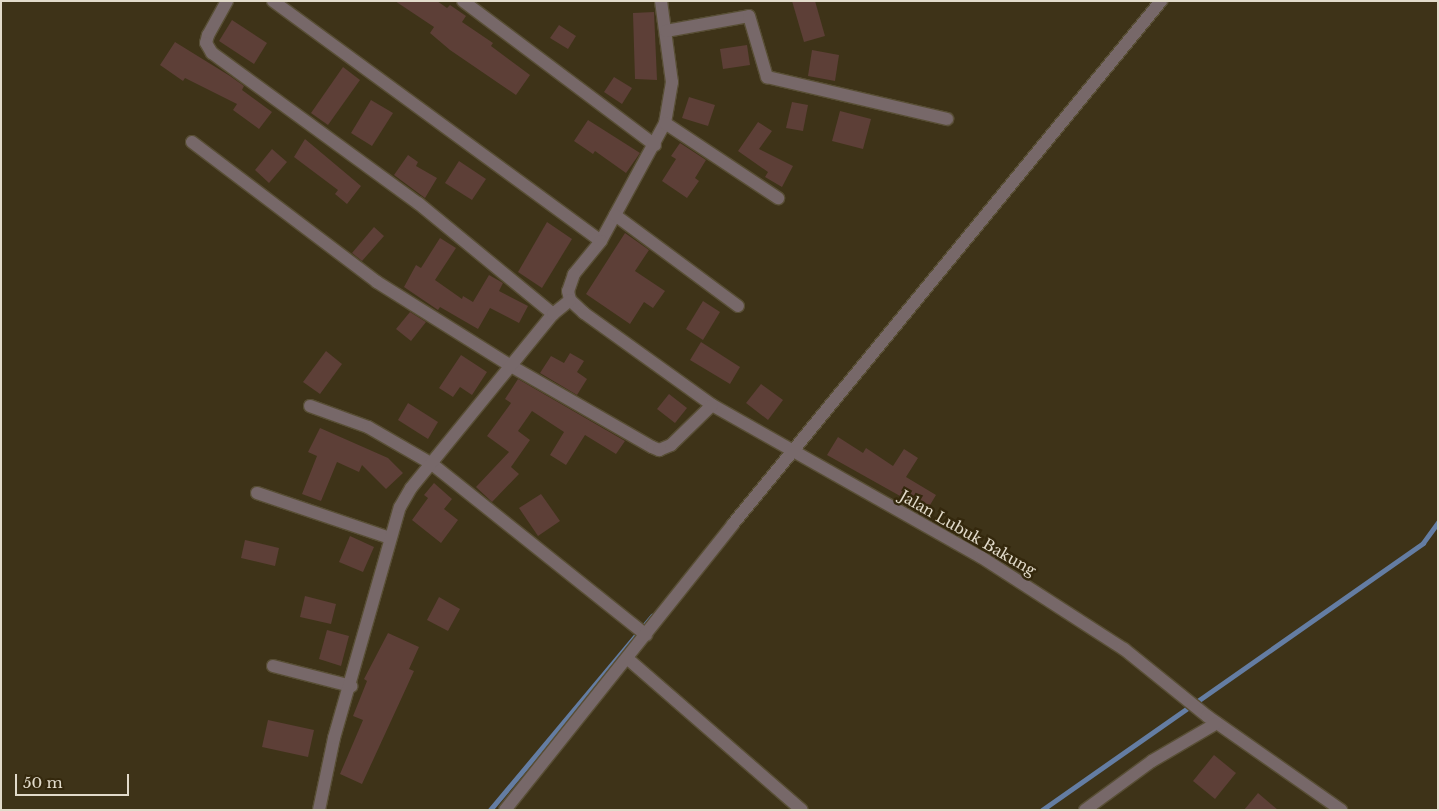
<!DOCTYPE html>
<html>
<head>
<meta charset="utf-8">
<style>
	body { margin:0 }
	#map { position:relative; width:1439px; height:811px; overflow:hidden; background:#3e3318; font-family:"Libre Baskerville",serif }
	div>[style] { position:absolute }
	.stream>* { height:4.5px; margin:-2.25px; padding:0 2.25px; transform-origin:2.25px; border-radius:2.25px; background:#647da3 }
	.building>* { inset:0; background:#5d3f37 }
	.roads { filter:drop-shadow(1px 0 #584e35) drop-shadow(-1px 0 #584e35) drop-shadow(0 1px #584e35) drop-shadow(0 -1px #584e35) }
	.minor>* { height:12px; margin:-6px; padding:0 6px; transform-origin:6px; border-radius:6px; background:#776869 }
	span { translate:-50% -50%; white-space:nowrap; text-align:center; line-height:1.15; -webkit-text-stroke:5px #34280d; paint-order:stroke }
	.street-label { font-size:15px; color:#e2dbcb }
	.frame { position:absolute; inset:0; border:2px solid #e2dbcb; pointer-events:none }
	.scale { position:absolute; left:15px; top:774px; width:114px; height:22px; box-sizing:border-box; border:2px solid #e2dbcb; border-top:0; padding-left:6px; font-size:15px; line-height:18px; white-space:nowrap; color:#e2dbcb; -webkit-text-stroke:4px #34280d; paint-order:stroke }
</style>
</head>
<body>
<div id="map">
	<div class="stream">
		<div style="left:490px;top:810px;width:253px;rotate:-50.1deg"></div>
		<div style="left:1042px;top:810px;width:465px;rotate:-35deg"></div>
		<div style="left:1423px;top:543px;width:26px;rotate:-54deg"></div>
	</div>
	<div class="building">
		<div style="clip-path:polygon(395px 1px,437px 1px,447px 8px,450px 5px,466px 16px,462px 22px,493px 43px,491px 46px,530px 75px,516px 95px,450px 50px,430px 33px,434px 27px)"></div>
		<div style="clip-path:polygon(792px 1px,815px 1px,825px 36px,804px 42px)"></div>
		<div style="clip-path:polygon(654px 12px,657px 80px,635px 79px,633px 13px)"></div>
		<div style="clip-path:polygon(232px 20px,267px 43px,254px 64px,219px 41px)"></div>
		<div style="clip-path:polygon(559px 25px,576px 36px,568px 49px,550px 38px)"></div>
		<div style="clip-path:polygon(175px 42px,230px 76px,244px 86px,242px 90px,272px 112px,259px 129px,233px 110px,237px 104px,185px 78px,183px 81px,160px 65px)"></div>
		<div style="clip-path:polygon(747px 45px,750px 65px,723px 69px,720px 49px)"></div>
		<div style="clip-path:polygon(812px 50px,839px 55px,835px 81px,808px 76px)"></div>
		<div style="clip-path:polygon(343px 67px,360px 80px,328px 125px,311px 113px)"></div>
		<div style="clip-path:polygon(614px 77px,632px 88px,622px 104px,604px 92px)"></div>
		<div style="clip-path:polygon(689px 97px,715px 105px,708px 126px,682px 118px)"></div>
		<div style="clip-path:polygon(371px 100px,393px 113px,372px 146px,351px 133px)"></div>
		<div style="clip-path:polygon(792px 102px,808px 105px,803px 131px,786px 128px)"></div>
		<div style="clip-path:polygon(840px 111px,871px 119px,863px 149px,832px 141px)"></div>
		<div style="clip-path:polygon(588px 120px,640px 153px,626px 173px,595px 151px,593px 154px,574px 141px)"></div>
		<div style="clip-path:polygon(758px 122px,772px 131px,759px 149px,793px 166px,782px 187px,765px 177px,768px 172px,738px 151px)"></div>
		<div style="clip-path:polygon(305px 139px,361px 186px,347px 204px,335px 194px,338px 190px,294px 157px)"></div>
		<div style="clip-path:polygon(680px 143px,706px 160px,695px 178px,699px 181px,687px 198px,662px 181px,676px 159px,671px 156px)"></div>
		<div style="clip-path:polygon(272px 149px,287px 162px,269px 183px,255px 170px)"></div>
		<div style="clip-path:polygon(408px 155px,418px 162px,416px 166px,437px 178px,425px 198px,394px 175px)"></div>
		<div style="clip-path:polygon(459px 161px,486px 179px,472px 200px,445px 183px)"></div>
		<div style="clip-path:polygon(547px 222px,572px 239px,542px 288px,518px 272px)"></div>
		<div style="clip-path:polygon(374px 227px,384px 236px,362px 261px,352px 253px)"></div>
		<div style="clip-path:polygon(625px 233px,649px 250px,635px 271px,665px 291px,653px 308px,644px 302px,630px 324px,586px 294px)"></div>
		<div style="clip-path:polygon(440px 238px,456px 248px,435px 280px,462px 299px,463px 296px,473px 302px,489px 275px,503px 283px,499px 291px,528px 306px,519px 323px,490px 308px,478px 329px,440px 307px,438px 310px,404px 287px,416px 265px,421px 268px)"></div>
		<div style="clip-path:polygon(703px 301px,720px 312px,703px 340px,686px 329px)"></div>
		<div style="clip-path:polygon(410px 312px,426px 322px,411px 341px,396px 329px)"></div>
		<div style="clip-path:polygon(701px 342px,740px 367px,730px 384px,690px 360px)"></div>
		<div style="clip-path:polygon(326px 351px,342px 364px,320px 394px,303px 382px)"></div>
		<div style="clip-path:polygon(570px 353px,584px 361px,577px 372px,587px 379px,577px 395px,540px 373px,551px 356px,564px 363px)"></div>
		<div style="clip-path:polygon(461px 355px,487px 372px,472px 395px,460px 387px,453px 397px,439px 388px)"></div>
		<div style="clip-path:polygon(518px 379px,625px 441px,616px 454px,585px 435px,566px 465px,550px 455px,564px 432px,532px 411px,518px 431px,530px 440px,511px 467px,519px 474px,492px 502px,476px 487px,509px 452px,487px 436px,511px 403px,505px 399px)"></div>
		<div style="clip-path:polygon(761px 384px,783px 400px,768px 420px,746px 403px)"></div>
		<div style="clip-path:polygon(669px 394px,687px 408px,675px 423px,657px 409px)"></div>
		<div style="clip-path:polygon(408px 403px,438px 422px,428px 439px,398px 420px)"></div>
		<div style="clip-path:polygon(320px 428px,388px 458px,403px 473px,386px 489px,362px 465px,359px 472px,337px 462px,321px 501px,302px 494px,317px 456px,308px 452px)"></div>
		<div style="clip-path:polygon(838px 437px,863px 453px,866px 448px,893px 466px,904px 449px,918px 458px,906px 477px,936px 495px,924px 515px,907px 505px,909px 501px,827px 455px)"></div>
		<div style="clip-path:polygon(434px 483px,452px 499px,444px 509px,458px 520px,441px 543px,412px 520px,428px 498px,424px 495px)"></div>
		<div style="clip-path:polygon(541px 494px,560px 521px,538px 536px,519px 508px)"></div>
		<div style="clip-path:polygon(350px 536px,374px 547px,363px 572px,339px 562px)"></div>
		<div style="clip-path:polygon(245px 540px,279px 548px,275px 566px,241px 558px)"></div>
		<div style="clip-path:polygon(305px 596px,336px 604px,331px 624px,300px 617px)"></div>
		<div style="clip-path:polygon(439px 597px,460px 609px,448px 631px,427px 620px)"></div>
		<div style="clip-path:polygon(327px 630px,349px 636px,341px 666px,319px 659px)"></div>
		<div style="clip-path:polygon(388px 633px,419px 647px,409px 669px,414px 671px,362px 784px,340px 774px,363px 720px,353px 716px,367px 681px,364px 679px)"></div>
		<div style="clip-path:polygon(268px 720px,314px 730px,308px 757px,262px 747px)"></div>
		<div style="clip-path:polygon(1214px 755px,1236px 773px,1215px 799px,1193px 781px)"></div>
		<div style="clip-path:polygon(1258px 793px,1278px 810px,1244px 810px)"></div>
	</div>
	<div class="roads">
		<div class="minor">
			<div style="left:227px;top:1px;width:39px;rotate:119deg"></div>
			<div style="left:208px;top:35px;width:8px;rotate:104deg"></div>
			<div style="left:206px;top:43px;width:12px;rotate:59deg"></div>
			<div style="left:212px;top:53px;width:255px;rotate:36.1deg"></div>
			<div style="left:418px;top:203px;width:175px;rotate:39.4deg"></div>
			<div style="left:273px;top:1px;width:406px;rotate:36.2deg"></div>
			<div style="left:463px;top:1px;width:240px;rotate:36.9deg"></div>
			<div style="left:661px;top:1px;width:82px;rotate:82.3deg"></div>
			<div style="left:672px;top:82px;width:42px;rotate:99.7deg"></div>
			<div style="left:665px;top:123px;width:134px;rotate:118.5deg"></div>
			<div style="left:601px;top:241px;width:43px;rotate:129.3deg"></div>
			<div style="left:574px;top:274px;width:18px;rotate:109deg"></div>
			<div style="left:568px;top:291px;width:9px;rotate:77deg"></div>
			<div style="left:570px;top:300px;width:19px;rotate:43deg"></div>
			<div style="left:584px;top:313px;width:158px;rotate:35.7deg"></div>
			<div style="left:712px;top:405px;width:309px;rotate:29.5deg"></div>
			<div style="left:981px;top:557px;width:170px;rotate:32.8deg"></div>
			<div style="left:1124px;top:649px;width:107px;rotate:38.9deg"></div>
			<div style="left:1207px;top:716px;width:164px;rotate:35deg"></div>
			<div style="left:666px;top:31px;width:84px;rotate:-10.2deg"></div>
			<div style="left:749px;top:16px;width:64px;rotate:73.6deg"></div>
			<div style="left:767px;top:77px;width:185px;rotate:13.1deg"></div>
			<div style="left:665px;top:123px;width:136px;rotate:33.6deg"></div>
			<div style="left:192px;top:142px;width:232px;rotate:37.1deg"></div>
			<div style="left:377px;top:282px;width:158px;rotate:32.1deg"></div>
			<div style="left:511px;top:366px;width:163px;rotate:29.9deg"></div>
			<div style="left:652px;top:447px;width:8px;rotate:23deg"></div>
			<div style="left:659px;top:450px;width:13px;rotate:-23deg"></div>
			<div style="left:671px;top:445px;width:57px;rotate:-44.3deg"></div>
			<div style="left:615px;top:215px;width:153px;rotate:36.5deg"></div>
			<div style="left:310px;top:406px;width:62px;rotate:19.9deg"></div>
			<div style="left:368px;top:427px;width:74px;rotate:30deg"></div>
			<div style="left:432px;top:464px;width:274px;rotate:38.6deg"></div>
			<div style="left:257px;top:493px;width:140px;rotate:18.7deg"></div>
			<div style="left:628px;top:659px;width:230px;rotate:41deg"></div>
			<div style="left:273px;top:666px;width:81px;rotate:14.4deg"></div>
			<div style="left:319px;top:810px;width:74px;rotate:-78.2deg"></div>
			<div style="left:334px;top:738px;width:240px;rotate:-74.1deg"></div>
			<div style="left:400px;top:507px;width:22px;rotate:-60deg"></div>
			<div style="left:411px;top:488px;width:225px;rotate:-50.8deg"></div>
			<div style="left:553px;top:314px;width:22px;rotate:-39deg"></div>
			<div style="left:505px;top:810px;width:366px;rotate:-51.4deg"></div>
			<div style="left:733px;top:524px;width:676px;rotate:-50.7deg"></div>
			<div style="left:1085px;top:810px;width:83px;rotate:-36.2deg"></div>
			<div style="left:1152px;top:761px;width:75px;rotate:-30.3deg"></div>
		</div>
	</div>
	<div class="street-label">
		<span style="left:968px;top:533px;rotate:30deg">Jalan Lubuk Bakung</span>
	</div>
	<div class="frame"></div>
	<div class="scale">50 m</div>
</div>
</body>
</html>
